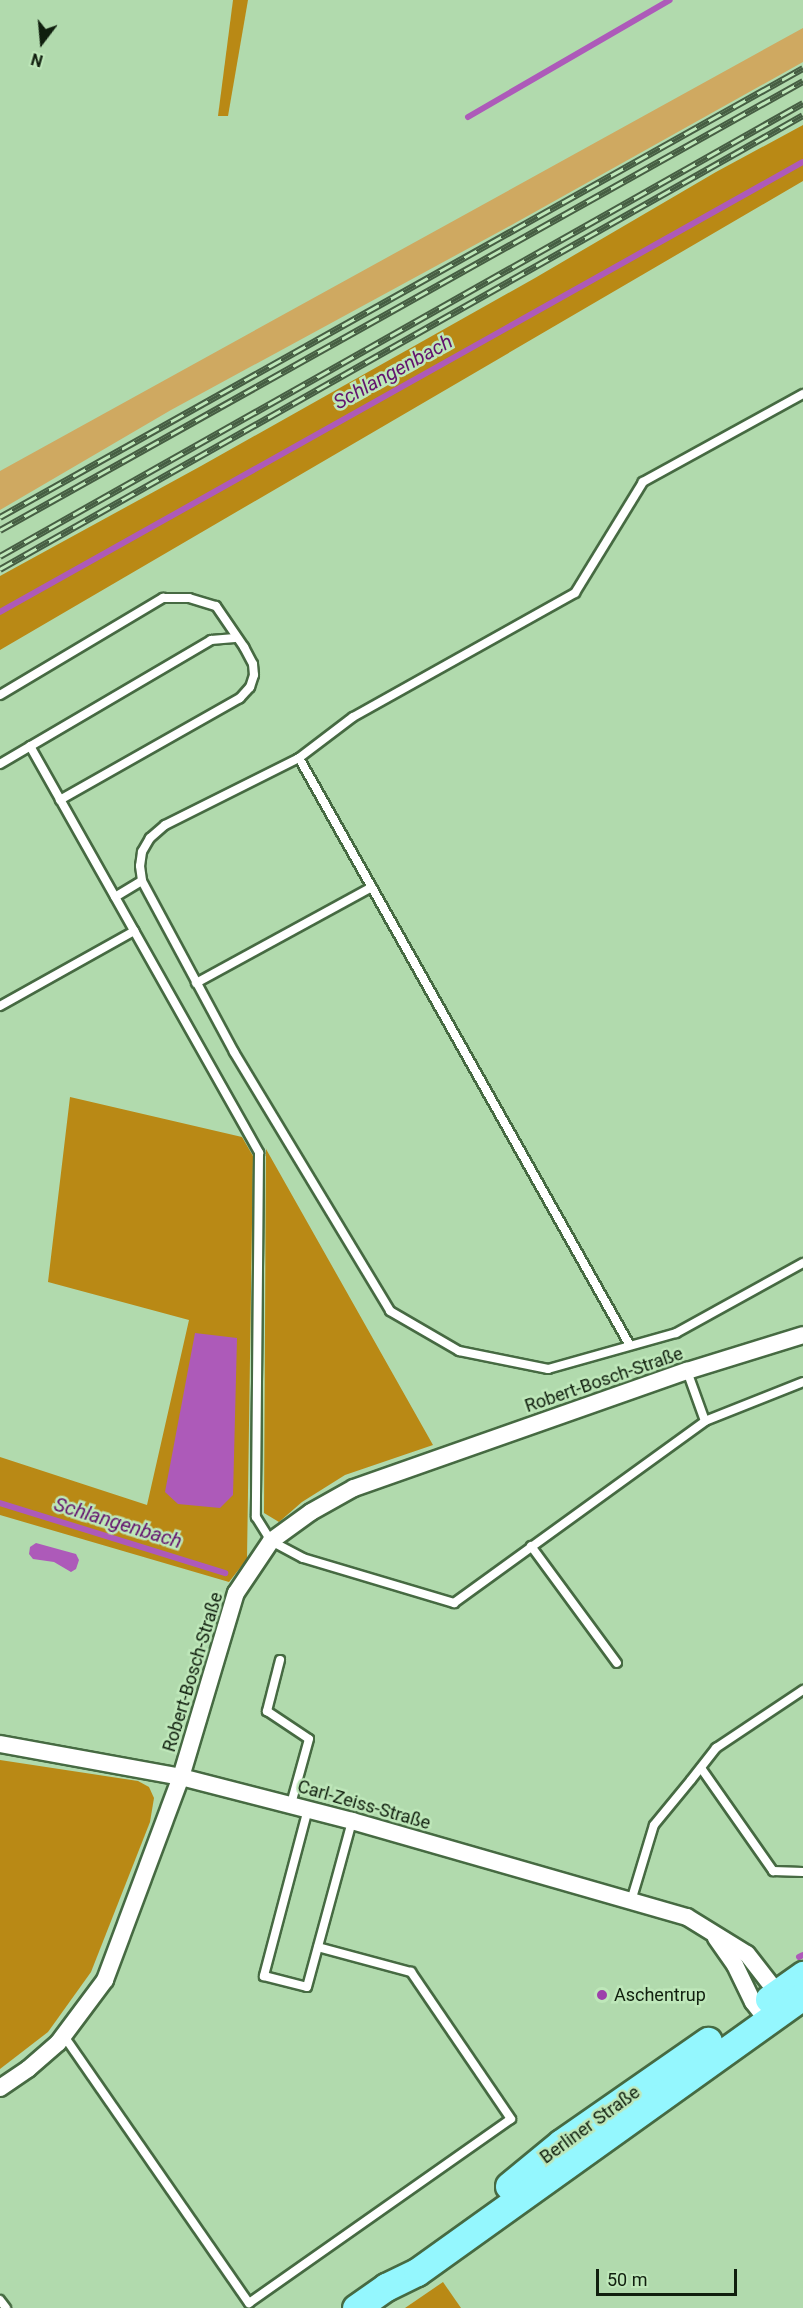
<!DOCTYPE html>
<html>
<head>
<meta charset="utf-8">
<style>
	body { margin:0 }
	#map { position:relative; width:803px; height:2308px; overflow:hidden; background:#b1daad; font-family:Roboto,sans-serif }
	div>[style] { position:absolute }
	.green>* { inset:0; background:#cfa961 }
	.forest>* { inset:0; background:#b98915 }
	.water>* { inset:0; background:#ad5ab9 }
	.stream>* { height:6px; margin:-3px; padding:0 3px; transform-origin:3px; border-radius:3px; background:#ad5ab9 }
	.roads { filter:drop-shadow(2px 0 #466a42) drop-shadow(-2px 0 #466a42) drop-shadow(0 2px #466a42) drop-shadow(0 -2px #466a42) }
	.lane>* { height:8px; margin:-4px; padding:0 4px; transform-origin:4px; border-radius:4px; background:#fff }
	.street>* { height:16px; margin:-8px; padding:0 8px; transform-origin:8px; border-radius:8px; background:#fff }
	.primary>* { height:27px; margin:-13.5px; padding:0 13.5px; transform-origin:13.5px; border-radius:13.5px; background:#94f7fe }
	.rail>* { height:7px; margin-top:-3.5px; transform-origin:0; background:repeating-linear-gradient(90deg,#bee7b9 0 14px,#465e43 0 28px); box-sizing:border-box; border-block:2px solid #465e43 }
	.dots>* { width:16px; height:16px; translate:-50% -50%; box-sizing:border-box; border:3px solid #bee7b9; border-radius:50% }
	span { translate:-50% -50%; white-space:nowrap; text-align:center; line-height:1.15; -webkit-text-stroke:5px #bee7b9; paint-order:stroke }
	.street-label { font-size:18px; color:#101f0e }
	.poi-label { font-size:18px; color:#101f0e }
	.left { translate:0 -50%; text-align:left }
	.water-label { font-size:20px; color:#63136e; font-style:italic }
	.north { position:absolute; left:12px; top:12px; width:60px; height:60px; -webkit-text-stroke:4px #bee7b9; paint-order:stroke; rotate:196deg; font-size:16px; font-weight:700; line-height:24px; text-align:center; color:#101f0e }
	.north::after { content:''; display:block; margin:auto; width:21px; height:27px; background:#101f0e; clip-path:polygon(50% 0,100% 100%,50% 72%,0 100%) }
	.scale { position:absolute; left:596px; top:2269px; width:141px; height:27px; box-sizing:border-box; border:3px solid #101f0e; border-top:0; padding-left:8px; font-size:18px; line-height:21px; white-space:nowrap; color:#101f0e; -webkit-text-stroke:4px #bee7b9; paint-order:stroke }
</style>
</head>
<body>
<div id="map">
	<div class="green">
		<div style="clip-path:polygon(803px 28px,803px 62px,506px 228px,171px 410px,0 510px,0 471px)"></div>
	</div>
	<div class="forest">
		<div style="clip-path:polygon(233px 0,248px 0,228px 116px,218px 116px)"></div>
		<div style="clip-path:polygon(803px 125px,803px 181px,0 650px,0 576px,201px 466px,535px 278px,716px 172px)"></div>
		<div style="clip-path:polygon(70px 1097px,242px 1137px,253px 1156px,247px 1559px,229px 1582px,0 1515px,0 1457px,147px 1505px,189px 1320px,48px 1282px)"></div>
		<div style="clip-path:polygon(266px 1149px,433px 1445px,345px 1475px,302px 1502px,279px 1522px,264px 1513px)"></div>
		<div style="clip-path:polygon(0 1760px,138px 1781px,149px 1787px,154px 1798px,150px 1822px,91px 1972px,48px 2032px,0 2069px)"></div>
		<div style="clip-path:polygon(443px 2282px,461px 2308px,405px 2308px)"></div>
	</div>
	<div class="water">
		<div style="clip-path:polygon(195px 1333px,237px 1338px,233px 1495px,220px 1508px,178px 1504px,165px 1492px)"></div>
		<div style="clip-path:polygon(36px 1543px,76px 1554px,79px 1560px,76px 1569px,71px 1572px,54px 1562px,33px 1559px,29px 1554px,30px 1547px)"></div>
	</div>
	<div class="stream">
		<div style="left:468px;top:117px;width:233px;rotate:-30.1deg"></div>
		<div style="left:0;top:612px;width:920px;rotate:-29.27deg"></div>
		<div style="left:0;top:1503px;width:236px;rotate:17.3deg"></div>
		<div style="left:799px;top:1957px;width:4px;rotate:-27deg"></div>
	</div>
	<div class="roads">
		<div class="lane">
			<div style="left:803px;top:394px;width:183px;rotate:151.2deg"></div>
			<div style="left:643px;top:482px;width:130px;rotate:121.5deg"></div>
			<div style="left:575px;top:593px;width:254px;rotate:150.8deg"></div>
			<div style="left:353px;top:717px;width:68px;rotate:142.8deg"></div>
			<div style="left:299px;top:758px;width:150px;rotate:153.4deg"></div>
			<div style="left:165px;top:825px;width:20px;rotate:139deg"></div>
			<div style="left:150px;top:838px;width:16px;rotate:120deg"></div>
			<div style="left:142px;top:852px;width:14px;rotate:98deg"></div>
			<div style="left:140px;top:866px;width:15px;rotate:82deg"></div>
			<div style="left:142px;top:881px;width:194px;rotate:61.7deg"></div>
			<div style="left:234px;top:1052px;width:302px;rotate:58.9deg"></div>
			<div style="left:390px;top:1311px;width:80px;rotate:30.1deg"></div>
			<div style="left:459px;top:1351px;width:91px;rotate:11.4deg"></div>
			<div style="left:548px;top:1369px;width:133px;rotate:-15.7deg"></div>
			<div style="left:676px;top:1333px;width:145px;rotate:-28.9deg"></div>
			<div style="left:0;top:695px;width:190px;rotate:-30.8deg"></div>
			<div style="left:163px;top:598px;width:26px"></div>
			<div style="left:189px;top:598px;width:28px;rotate:17deg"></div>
			<div style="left:216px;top:606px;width:50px;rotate:55.7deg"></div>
			<div style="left:244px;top:647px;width:19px;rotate:62deg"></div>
			<div style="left:253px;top:664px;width:11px;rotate:85deg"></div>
			<div style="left:254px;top:675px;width:13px;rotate:108deg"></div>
			<div style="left:250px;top:687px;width:15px;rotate:132deg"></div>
			<div style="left:240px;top:698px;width:207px;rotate:150.5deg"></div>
			<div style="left:30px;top:746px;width:467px;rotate:60.6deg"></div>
			<div style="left:259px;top:1153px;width:364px;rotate:90.5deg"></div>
			<div style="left:256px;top:1517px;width:28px;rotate:58deg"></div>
			<div style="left:271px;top:1541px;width:36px;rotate:28deg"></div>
			<div style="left:303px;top:1558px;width:158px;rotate:16.6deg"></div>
			<div style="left:454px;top:1603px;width:310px;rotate:-35.9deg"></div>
			<div style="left:705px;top:1421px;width:105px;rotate:-21.7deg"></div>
			<div style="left:299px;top:758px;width:673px;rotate:60.61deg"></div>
			<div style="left:0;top:764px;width:245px;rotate:-30.4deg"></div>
			<div style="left:211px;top:640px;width:24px;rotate:-5deg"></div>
			<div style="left:115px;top:897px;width:31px;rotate:-31deg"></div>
			<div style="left:196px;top:983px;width:200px;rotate:-28.6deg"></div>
			<div style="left:0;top:1006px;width:154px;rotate:-29.2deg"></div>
			<div style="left:687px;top:1371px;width:53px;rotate:70.2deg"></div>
			<div style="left:531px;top:1546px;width:145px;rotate:53.7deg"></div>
			<div style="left:280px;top:1660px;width:53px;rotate:104.3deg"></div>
			<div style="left:267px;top:1711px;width:50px;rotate:33.7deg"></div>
			<div style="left:309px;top:1739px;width:67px;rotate:105.5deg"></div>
			<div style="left:701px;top:1768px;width:126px;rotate:55deg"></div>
			<div style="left:773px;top:1871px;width:30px;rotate:2deg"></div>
			<div style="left:308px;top:1809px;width:173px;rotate:104.8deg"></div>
			<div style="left:264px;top:1976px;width:44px;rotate:14.3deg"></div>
			<div style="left:307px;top:1987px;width:172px;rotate:-74.8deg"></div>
			<div style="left:631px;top:1901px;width:79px;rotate:-73.2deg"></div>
			<div style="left:654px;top:1825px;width:58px;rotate:-50.6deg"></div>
			<div style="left:691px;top:1780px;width:41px;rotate:-52deg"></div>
			<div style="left:716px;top:1748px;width:105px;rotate:-33.7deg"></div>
			<div style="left:64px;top:2036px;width:325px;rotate:55.3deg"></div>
			<div style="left:249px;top:2303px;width:320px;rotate:-35.1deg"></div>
			<div style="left:511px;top:2119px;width:178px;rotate:-124.2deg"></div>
			<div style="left:411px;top:1972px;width:96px;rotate:-165deg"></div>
			<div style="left:0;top:2300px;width:10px;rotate:53deg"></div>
		</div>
		<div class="street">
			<div style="left:0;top:1744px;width:184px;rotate:10.3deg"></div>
			<div style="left:181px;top:1777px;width:177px;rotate:14.4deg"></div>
			<div style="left:352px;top:1821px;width:348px;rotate:16deg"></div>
			<div style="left:687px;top:1917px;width:70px;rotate:31.7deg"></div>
			<div style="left:747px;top:1954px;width:57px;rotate:52.1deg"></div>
			<div style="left:716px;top:1938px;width:33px;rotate:55deg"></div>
			<div style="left:735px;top:1965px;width:41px;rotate:64.1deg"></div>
			<div style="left:753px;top:2002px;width:24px;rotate:52deg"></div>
			<div style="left:0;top:2088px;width:34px;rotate:-34deg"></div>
			<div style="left:28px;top:2069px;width:40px;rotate:-41deg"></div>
			<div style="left:58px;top:2043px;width:79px;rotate:-53.3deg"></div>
			<div style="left:105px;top:1980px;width:217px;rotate:-69.5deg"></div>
			<div style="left:181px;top:1777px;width:192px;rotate:-73.4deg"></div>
			<div style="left:236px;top:1593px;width:63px;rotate:-56.1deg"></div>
			<div style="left:271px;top:1541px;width:49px;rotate:-35.9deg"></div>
			<div style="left:311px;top:1512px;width:49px;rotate:-29.2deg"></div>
			<div style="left:354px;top:1488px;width:353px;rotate:-19.4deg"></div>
			<div style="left:687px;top:1371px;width:121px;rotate:-17.2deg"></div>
		</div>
		<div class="primary">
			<div style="left:769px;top:1999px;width:42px;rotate:-35.2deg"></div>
			<div style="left:509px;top:2186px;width:67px;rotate:-39.6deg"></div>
			<div style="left:561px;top:2143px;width:179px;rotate:-34.8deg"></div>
			<div style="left:356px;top:2308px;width:37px;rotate:-35deg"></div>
			<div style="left:386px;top:2287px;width:34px;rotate:-26deg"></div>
			<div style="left:417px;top:2272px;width:475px;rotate:-35.6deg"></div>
		</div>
	</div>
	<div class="rail">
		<div style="left:0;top:517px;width:920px;rotate:-29.21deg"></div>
		<div style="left:0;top:530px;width:920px;rotate:-29.21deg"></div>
		<div style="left:0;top:556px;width:922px;rotate:-29.43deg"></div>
		<div style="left:0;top:569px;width:922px;rotate:-29.48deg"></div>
	</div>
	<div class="dots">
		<div style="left:602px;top:1995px;background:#9d41ab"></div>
	</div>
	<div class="street-label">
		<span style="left:604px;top:1380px;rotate:-19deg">Robert-Bosch-Straße</span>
		<span style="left:193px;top:1672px;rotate:-73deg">Robert-Bosch-Straße</span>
		<span style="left:364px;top:1805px;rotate:16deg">Carl-Zeiss-Straße</span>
		<span style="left:590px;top:2125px;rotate:-36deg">Berliner Straße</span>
	</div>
	<div class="poi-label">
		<span class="left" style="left:614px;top:1995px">Aschentrup</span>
	</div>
	<div class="water-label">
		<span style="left:393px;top:372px;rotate:-29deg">Schlangenbach</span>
		<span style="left:118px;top:1523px;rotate:17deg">Schlangenbach</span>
	</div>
	<div class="north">N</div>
	<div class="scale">50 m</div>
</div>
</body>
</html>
